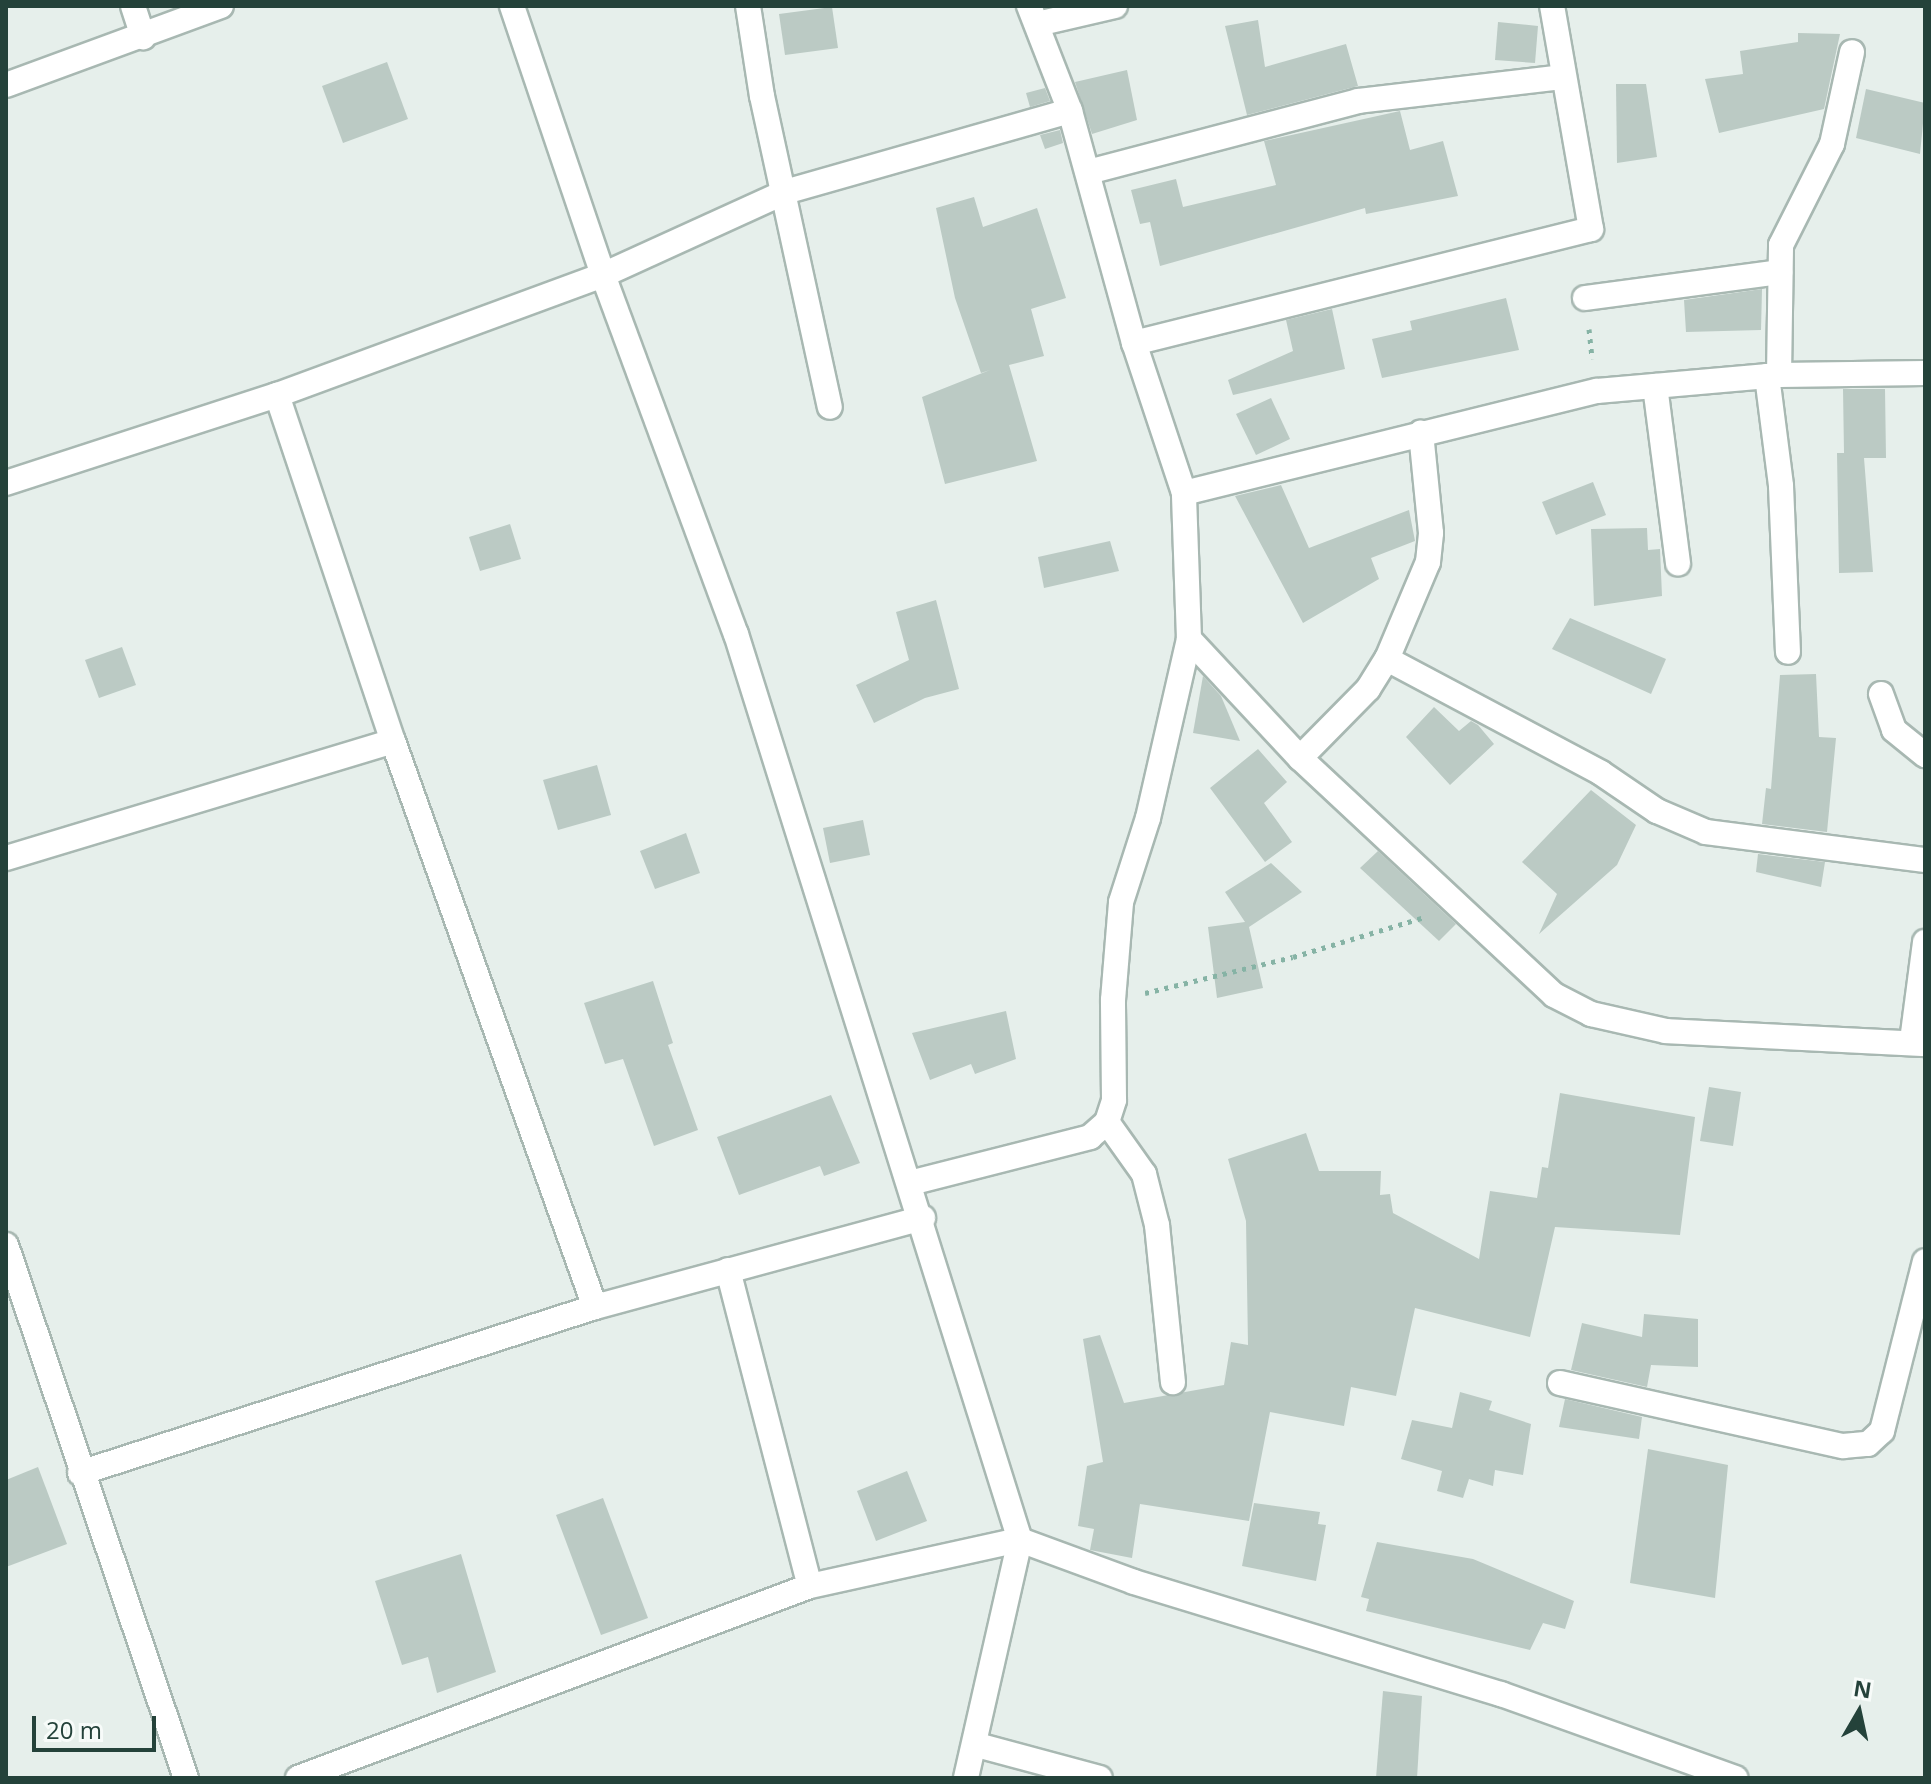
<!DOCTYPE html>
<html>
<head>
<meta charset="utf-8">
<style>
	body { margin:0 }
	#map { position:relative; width:1931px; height:1784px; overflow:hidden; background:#e6efeb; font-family:"Open Sans",sans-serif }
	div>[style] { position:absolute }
	.building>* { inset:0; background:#bbcac4 }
	.path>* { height:5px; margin-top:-2.5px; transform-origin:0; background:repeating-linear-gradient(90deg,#86b3a5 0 4px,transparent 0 10px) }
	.roads { filter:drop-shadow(2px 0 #a8b8b2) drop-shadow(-2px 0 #a8b8b2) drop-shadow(0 2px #a8b8b2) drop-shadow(0 -2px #a8b8b2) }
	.minor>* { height:24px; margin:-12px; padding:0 12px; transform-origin:12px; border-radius:12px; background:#fff }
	span { translate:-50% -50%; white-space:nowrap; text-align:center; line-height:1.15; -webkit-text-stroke:6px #f7fbf9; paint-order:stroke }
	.frame { position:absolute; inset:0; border:8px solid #24423a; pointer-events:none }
	.north { position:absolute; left:1819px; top:1672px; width:80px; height:80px; -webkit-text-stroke:6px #f7fbf9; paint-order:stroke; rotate:9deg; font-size:22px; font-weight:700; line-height:32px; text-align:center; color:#24423a }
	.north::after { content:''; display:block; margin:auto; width:28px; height:36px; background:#24423a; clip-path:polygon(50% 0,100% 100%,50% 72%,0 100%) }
	.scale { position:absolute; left:32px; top:1716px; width:124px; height:36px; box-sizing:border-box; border:4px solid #24423a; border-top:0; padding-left:10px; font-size:24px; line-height:28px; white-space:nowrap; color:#24423a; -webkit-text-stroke:6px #f7fbf9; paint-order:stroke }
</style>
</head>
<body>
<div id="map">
	<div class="building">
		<div style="clip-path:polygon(832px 7px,838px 48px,785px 55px,779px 14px)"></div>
		<div style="clip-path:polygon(1258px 20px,1265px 67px,1346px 44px,1358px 86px,1247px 115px,1225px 26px)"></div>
		<div style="clip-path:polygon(1498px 22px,1538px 26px,1535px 63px,1495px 60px)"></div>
		<div style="clip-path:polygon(1798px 33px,1840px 34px,1824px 109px,1719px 133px,1705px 79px,1743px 74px,1740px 51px,1798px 42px)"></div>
		<div style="clip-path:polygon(387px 62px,408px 119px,343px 143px,322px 86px)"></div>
		<div style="clip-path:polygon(1127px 70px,1137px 120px,1092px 134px,1075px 82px)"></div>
		<div style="clip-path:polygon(1616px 84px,1646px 84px,1657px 157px,1617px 163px)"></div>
		<div style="clip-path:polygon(1045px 88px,1050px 101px,1030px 107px,1026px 93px)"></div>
		<div style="clip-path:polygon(1866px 89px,1925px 103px,1920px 154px,1856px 138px)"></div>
		<div style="clip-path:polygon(1400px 111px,1410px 150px,1443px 141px,1458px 196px,1366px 214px,1365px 208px,1160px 266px,1150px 222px,1140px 224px,1131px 190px,1176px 179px,1183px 207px,1276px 185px,1264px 141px)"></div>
		<div style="clip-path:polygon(1060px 130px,1063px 143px,1045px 149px,1040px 135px)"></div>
		<div style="clip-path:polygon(974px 197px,983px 227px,1037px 208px,1066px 298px,1031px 309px,1044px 356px,1009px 365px,1037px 461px,945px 484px,922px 397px,990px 370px,981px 373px,955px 298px,936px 208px)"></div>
		<div style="clip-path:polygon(1762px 289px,1761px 330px,1686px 332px,1684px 300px)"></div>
		<div style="clip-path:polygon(1506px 298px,1519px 350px,1382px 378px,1372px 339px,1412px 330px,1410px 321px)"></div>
		<div style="clip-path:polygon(1332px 309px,1345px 369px,1233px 395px,1228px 380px,1293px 351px,1286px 320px)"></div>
		<div style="clip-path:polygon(1843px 389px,1885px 389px,1886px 458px,1864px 458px,1873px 572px,1839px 573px,1837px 453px,1844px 453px)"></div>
		<div style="clip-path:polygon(1271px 398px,1290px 439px,1256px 455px,1236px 414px)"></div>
		<div style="clip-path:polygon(1593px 482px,1606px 515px,1556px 535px,1542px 502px)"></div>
		<div style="clip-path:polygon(1281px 485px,1309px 548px,1409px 510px,1415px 541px,1371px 558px,1379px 579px,1303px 623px,1235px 496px)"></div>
		<div style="clip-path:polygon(510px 524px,521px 559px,480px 571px,469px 537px)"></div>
		<div style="clip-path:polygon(1647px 528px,1648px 550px,1660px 549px,1662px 596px,1594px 606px,1591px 529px)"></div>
		<div style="clip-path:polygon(1110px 541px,1119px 571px,1044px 588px,1038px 557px)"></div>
		<div style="clip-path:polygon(936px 600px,959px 689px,925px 698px,874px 723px,856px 685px,909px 660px,896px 612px)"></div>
		<div style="clip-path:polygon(1570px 618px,1666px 659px,1651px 694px,1552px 649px)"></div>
		<div style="clip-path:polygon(122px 647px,136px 685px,99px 698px,85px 660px)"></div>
		<div style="clip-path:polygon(1816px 674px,1819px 737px,1836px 738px,1827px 832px,1762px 824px,1766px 788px,1771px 789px,1780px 675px)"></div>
		<div style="clip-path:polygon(1203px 676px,1221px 696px,1240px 741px,1193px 733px)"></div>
		<div style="clip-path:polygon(1434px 707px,1459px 731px,1471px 721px,1478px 725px,1494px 744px,1450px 785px,1406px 737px)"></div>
		<div style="clip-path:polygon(1258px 749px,1287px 782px,1264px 803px,1292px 842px,1265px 862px,1210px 788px)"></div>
		<div style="clip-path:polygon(597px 765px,611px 815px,558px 830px,543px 780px)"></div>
		<div style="clip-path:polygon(1591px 790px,1636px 825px,1617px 865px,1539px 934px,1557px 894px,1522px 862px)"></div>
		<div style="clip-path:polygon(863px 820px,870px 855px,830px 863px,823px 828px)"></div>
		<div style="clip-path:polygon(686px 833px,700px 873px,655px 889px,640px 851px)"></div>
		<div style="clip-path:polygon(1378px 851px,1456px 924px,1439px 941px,1360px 868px)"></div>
		<div style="clip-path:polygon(1758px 854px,1825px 862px,1821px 887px,1756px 872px)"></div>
		<div style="clip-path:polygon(1271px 863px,1302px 892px,1249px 927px,1263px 988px,1217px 998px,1208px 927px,1245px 922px,1225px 892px)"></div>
		<div style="clip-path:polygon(653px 981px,673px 1043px,668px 1045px,698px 1130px,654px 1146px,623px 1059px,605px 1064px,584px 1003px)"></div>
		<div style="clip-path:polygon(1006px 1011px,1016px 1059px,975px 1074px,971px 1064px,930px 1080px,912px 1033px)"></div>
		<div style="clip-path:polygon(1709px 1087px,1741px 1092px,1733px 1146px,1700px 1141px)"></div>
		<div style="clip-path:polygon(1560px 1093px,1695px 1117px,1680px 1235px,1555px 1227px,1530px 1337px,1415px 1308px,1396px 1396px,1351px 1387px,1344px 1426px,1270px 1412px,1249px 1521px,1140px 1504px,1132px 1558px,1090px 1550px,1094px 1529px,1078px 1526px,1087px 1466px,1103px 1462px,1083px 1339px,1100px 1335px,1124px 1403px,1224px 1385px,1231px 1342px,1248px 1345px,1246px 1221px,1228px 1159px,1306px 1133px,1319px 1171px,1381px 1171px,1380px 1195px,1390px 1194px,1393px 1213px,1479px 1259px,1490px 1191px,1537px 1198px,1542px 1167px,1548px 1168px)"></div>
		<div style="clip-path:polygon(831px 1095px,860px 1163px,824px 1176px,820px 1166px,739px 1195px,717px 1137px)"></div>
		<div style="clip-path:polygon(1644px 1314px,1698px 1319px,1698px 1367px,1651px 1365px,1647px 1387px,1571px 1370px,1582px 1323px,1642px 1337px)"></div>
		<div style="clip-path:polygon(1460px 1392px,1492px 1401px,1489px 1410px,1531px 1424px,1523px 1475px,1495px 1470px,1493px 1486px,1469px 1479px,1463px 1498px,1437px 1491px,1442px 1471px,1401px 1459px,1412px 1420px,1452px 1428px)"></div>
		<div style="clip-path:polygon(1565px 1399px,1642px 1417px,1639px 1439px,1559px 1427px)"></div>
		<div style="clip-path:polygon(1648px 1449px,1728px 1465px,1715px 1598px,1630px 1583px)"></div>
		<div style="clip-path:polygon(38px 1467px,67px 1544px,6px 1567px,6px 1480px)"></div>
		<div style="clip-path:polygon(907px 1471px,927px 1521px,876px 1541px,857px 1491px)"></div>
		<div style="clip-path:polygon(603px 1498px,648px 1618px,601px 1635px,556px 1515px)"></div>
		<div style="clip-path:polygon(1254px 1503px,1320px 1512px,1318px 1524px,1326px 1525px,1316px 1581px,1242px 1566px)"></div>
		<div style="clip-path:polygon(1377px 1542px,1473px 1559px,1574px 1601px,1565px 1629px,1543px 1623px,1530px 1650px,1366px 1611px,1369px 1599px,1361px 1597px)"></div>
		<div style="clip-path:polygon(461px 1554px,496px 1672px,437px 1693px,428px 1657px,402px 1665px,375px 1581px)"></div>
		<div style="clip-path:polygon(1383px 1691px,1422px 1696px,1417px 1778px,1376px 1778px)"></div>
	</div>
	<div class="path">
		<div style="left:1589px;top:329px;width:30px;rotate:84deg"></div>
		<div style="left:1145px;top:993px;width:152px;rotate:-13.7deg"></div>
		<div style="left:1293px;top:957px;width:138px;rotate:-16.9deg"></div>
	</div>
	<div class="roads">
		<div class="minor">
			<div style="left:133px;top:6px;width:33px;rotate:72deg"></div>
			<div style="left:512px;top:6px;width:284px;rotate:71.3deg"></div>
			<div style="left:603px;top:275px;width:383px;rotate:69.7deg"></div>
			<div style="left:736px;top:634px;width:949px;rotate:72.6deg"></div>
			<div style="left:1020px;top:1540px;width:244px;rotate:102.8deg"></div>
			<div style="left:748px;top:6px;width:91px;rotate:81.2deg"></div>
			<div style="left:762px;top:96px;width:318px;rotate:77.7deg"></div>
			<div style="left:1037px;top:24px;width:80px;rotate:-13deg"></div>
			<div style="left:6px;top:85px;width:229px;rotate:-20.2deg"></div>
			<div style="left:1088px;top:172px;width:279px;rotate:-14.7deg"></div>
			<div style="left:1358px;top:101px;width:206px;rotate:-6.7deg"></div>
			<div style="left:1585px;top:298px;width:197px;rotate:-7.6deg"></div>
			<div style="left:1134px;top:343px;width:471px;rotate:-14deg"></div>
			<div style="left:1591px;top:229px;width:226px;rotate:-99.9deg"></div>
			<div style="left:1779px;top:375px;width:130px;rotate:-89.1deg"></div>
			<div style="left:1781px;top:245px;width:113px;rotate:-63.2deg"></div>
			<div style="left:1832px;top:144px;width:94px;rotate:-77.7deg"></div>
			<div style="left:1767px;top:376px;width:111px;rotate:82.7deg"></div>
			<div style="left:1781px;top:486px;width:166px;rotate:87.6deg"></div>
			<div style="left:1655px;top:386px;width:179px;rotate:82.6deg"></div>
			<div style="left:277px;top:395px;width:365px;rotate:71.5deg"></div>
			<div style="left:393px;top:741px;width:601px;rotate:70.36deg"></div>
			<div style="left:6px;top:483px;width:285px;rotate:-18deg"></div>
			<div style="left:277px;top:395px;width:347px;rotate:-20.2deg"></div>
			<div style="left:603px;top:275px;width:200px;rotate:-24.5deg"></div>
			<div style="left:785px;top:192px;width:296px;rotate:-15.9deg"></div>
			<div style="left:1184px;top:493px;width:425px;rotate:-13.9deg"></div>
			<div style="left:1597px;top:391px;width:183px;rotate:-5deg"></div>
			<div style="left:1779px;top:375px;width:146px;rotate:-0.8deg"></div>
			<div style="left:1189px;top:639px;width:163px;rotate:47deg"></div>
			<div style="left:1300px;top:758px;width:347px;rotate:43deg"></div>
			<div style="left:1554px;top:995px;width:42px;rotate:27.2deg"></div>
			<div style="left:1591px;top:1014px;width:77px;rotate:12.8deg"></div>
			<div style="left:1666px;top:1031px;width:259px;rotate:2.9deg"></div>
			<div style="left:1387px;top:659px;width:242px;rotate:28deg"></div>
			<div style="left:1601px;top:773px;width:68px;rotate:34.2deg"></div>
			<div style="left:1657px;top:811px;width:53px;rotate:23.2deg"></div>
			<div style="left:1706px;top:832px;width:221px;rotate:7.3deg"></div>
			<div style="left:1881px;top:694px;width:38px;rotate:70deg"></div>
			<div style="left:1894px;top:730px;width:40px;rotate:39deg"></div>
			<div style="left:1300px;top:758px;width:97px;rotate:-45.4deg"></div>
			<div style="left:1368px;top:689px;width:36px;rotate:-58deg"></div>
			<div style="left:1387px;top:659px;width:105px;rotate:-67.1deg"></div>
			<div style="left:1428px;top:562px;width:29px;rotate:-84deg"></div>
			<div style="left:1431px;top:533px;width:101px;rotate:-95.7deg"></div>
			<div style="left:6px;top:858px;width:404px;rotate:-16.8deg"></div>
			<div style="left:1912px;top:1041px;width:100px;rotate:-82.5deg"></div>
			<div style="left:1107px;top:1122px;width:64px;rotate:54.6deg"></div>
			<div style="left:1144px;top:1174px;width:53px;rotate:75.7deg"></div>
			<div style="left:1157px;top:1225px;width:158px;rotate:84.2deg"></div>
			<div style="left:910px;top:1183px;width:186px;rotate:-14.3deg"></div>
			<div style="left:1090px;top:1137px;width:23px;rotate:-41deg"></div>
			<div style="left:1107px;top:1122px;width:23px;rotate:-72deg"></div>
			<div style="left:1114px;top:1100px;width:100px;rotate:-90.6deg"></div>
			<div style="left:1113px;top:1000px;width:98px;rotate:-85.3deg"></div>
			<div style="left:1121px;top:902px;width:88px;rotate:-72.2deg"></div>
			<div style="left:1148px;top:818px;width:184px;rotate:-77.1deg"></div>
			<div style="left:1189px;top:639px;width:146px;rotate:-92deg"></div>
			<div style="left:1184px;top:493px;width:158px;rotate:-108.4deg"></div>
			<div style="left:1134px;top:343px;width:241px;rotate:-105.4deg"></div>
			<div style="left:1070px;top:111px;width:113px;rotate:-111.3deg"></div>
			<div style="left:6px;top:1245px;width:563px;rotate:71.34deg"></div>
			<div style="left:728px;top:1270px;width:326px;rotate:75.5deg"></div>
			<div style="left:1560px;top:1383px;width:290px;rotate:12.6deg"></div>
			<div style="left:1843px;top:1446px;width:25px;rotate:-5deg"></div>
			<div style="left:1868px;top:1444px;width:19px;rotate:-43deg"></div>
			<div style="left:1882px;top:1431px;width:175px;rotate:-75.8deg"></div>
			<div style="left:80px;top:1473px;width:541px;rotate:-17.87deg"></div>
			<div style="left:595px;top:1307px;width:340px;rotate:-15.2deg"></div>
			<div style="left:977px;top:1745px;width:127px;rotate:15deg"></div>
			<div style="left:298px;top:1778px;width:547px;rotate:-20.56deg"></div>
			<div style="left:810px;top:1586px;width:215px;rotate:-12.4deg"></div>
			<div style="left:1020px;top:1540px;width:121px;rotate:20.2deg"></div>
			<div style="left:1134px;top:1582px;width:384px;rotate:17deg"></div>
			<div style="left:1501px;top:1694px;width:249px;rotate:19.7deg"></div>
		</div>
	</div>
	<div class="frame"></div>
	<div class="north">N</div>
	<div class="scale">20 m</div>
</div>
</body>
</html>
